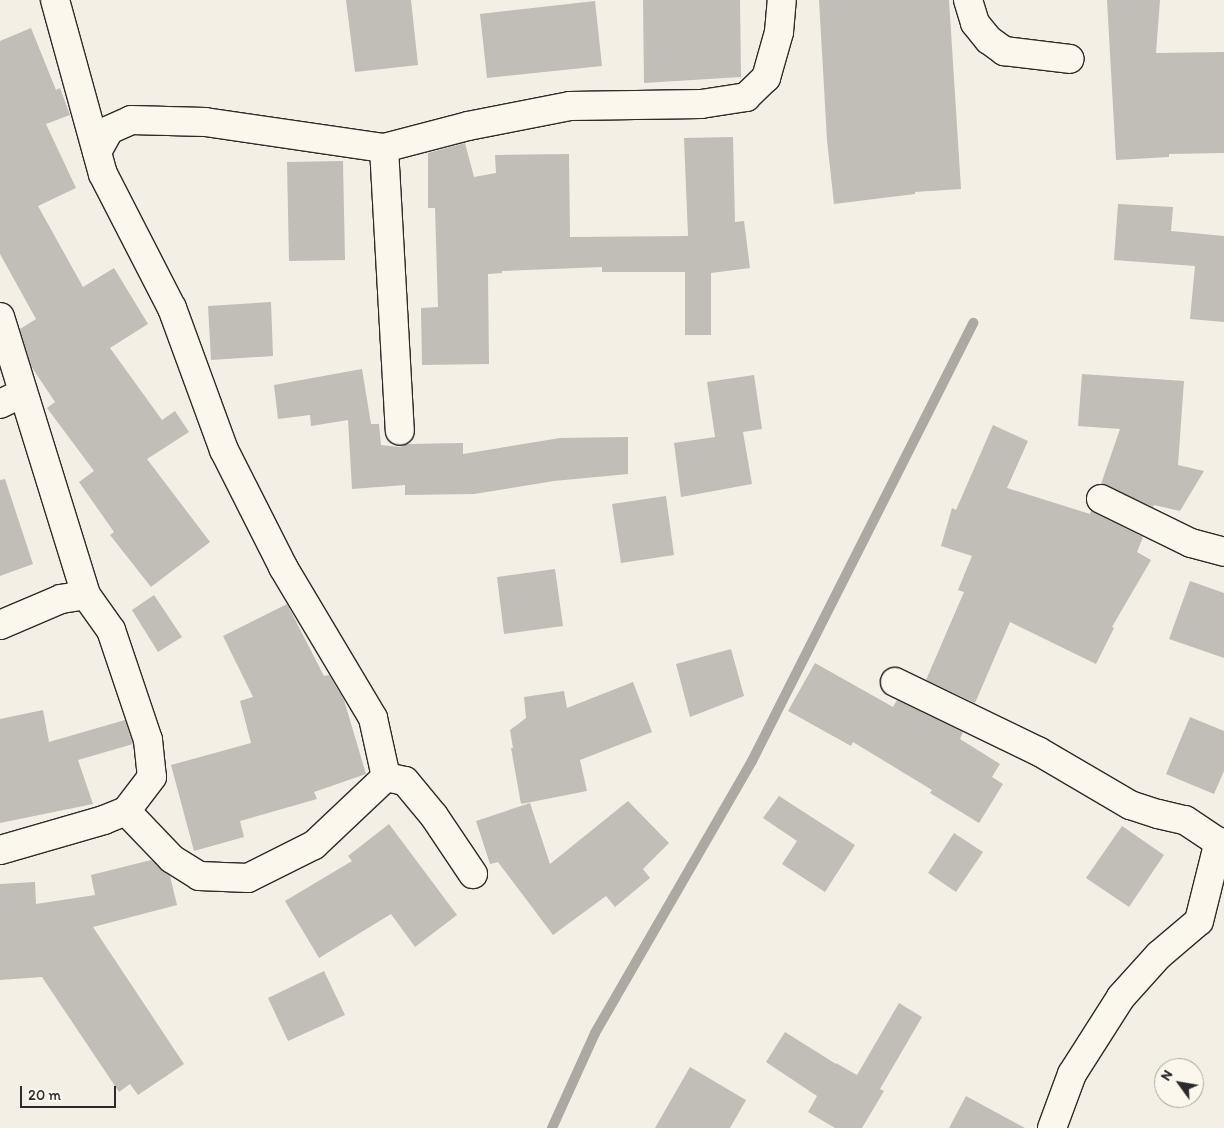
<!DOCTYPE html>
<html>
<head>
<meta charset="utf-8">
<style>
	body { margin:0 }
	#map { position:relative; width:1224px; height:1128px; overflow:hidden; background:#f3efe4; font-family:Itim,sans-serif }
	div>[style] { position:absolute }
	.stream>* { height:10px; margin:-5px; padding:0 5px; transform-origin:5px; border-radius:5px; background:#aca9a2 }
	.building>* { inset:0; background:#c0beb6 }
	.roads { filter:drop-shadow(1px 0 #2b2b2b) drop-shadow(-1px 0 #2b2b2b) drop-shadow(0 1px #2b2b2b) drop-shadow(0 -1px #2b2b2b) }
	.minor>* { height:28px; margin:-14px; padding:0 14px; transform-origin:14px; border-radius:14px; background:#fbf7ec }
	span { translate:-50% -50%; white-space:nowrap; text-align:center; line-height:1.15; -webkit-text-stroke:4.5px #fbf7ec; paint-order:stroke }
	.north { position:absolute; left:1154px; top:1058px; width:50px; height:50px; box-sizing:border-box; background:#fbf7ec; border:1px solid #a8a59f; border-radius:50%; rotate:302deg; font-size:14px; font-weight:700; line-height:20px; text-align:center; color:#2b2b2b }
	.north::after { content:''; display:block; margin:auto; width:18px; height:22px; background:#2b2b2b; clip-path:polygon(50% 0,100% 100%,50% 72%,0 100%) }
	.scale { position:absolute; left:20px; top:1086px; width:96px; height:22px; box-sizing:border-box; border:2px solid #2b2b2b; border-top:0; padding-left:6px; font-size:15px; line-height:18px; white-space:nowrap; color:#2b2b2b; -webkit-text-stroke:4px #fbf7ec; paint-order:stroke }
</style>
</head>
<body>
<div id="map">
	<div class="stream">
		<div style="left:552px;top:1128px;width:104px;rotate:-65.6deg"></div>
		<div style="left:595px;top:1033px;width:314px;rotate:-60deg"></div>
		<div style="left:752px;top:761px;width:491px;rotate:-63.2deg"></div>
	</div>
	<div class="building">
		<div style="clip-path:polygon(346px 0,411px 0,418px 65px,355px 72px)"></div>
		<div style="clip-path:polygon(643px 0,740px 0,741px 77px,644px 83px)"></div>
		<div style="clip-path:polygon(819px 0,949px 0,961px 189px,915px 192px,915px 194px,834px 204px,827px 140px)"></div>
		<div style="clip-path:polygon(1107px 0,1160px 0,1156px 53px,1224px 52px,1224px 153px,1169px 154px,1169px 157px,1116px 160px)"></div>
		<div style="clip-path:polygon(595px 1px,602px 66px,487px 78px,480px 14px)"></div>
		<div style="clip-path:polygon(31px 28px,56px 90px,60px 88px,70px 115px,46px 124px,76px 188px,38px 206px,83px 287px,114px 268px,148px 324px,110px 348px,162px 420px,175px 411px,189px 432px,147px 459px,210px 542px,151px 587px,110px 535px,114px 532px,79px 482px,94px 471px,47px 408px,55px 402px,31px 366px,20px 329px,36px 319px,0 254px,0 41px)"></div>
		<div style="clip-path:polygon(733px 137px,735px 222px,744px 221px,750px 268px,711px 273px,711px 335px,685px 335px,685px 272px,602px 272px,602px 267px,502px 271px,502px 273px,488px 274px,489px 364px,422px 365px,421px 308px,438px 307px,435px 208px,428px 208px,428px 153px,465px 143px,474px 177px,496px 173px,495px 155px,569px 154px,570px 237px,688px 236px,684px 138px)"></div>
		<div style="clip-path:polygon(343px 161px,345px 260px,289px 261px,287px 162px)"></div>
		<div style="clip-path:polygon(1118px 204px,1173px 207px,1171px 231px,1224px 236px,1224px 322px,1190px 319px,1195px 266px,1114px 260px)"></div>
		<div style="clip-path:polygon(271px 302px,273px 356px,211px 360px,208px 306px)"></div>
		<div style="clip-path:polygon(362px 369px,371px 424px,379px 424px,381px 445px,400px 447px,408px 444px,463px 443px,463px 454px,560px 438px,628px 437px,628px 474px,554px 481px,474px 494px,405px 495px,405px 485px,352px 489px,348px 420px,311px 426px,310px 415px,278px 419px,274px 385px)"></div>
		<div style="clip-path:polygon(1082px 374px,1184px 381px,1178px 465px,1204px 471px,1180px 511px,1154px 505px,1153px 507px,1101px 484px,1120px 429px,1078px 426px)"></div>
		<div style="clip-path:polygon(754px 375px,762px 429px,743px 432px,752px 484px,681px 497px,674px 443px,715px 437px,707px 382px)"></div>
		<div style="clip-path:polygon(993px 425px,1028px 441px,1007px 488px,1090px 514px,1091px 511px,1143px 537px,1137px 552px,1151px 560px,1112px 627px,1114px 628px,1096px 664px,1010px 622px,975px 703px,926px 680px,964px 592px,958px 590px,972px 556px,941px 546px,952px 508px,956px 510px)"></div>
		<div style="clip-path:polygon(5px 479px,33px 564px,0 576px,0 480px)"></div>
		<div style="clip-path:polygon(666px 496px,674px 555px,621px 563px,612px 504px)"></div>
		<div style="clip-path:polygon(555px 569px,563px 626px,504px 634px,497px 577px)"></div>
		<div style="clip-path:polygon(1190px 581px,1224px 593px,1224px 658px,1169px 639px)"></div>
		<div style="clip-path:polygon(154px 595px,182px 637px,158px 652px,132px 610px)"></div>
		<div style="clip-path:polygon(287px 604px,324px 676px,329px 675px,344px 700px,366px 774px,314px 792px,317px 799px,240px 821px,244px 837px,194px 851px,171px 765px,251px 743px,240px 701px,253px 697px,223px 636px)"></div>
		<div style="clip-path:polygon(731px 649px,744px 696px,690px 717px,676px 664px)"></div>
		<div style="clip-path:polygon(815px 663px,893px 707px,897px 700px,963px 732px,960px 739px,1000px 764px,992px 777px,1003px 784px,979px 823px,930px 793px,932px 790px,853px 742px,851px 746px,788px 711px)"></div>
		<div style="clip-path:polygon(633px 682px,652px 732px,580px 760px,587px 791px,521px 804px,511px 748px,513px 748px,510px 730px,526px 718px,524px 697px,564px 691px,567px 708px)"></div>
		<div style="clip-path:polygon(43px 710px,49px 742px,125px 720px,133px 744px,78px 760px,93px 804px,0 823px,0 719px)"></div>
		<div style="clip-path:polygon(1190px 717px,1224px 731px,1224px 771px,1214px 794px,1166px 774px)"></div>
		<div style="clip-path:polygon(779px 796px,855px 845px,825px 892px,782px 864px,797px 841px,763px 818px)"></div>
		<div style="clip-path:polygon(628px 801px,669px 843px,643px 869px,650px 878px,615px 907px,606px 896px,553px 935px,498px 862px,490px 864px,476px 821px,530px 803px,550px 864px)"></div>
		<div style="clip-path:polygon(389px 824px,457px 915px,415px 947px,391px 914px,319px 958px,285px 901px,352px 861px,348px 856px)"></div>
		<div style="clip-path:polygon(1122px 826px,1164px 855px,1129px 907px,1086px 878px)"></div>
		<div style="clip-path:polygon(954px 833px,983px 852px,956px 892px,928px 873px)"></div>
		<div style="clip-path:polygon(151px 860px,170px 876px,177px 905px,93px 927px,184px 1064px,138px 1095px,130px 1084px,119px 1092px,42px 977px,0 980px,0 884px,35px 882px,36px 904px,95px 895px,91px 875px)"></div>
		<div style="clip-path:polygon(324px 971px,345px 1015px,288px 1041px,268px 998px)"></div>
		<div style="clip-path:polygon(899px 1003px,922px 1017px,880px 1089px,884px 1091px,862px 1128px,835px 1128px,808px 1112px,817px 1096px,766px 1062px,785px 1032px,836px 1064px,836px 1063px,857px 1075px)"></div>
		<div style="clip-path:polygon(690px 1067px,746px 1100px,730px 1128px,655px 1128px)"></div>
		<div style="clip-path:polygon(966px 1096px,1025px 1128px,949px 1128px)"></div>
	</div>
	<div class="roads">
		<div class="minor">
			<div style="left:55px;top:0;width:180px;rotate:74.6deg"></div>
			<div style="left:103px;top:174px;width:151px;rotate:62.8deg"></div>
			<div style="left:172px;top:308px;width:151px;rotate:69.9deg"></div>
			<div style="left:224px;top:450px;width:131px;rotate:63.2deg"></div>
			<div style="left:283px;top:567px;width:176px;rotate:59.2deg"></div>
			<div style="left:373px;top:718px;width:60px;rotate:77.6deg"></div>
			<div style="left:386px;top:777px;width:19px;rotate:12deg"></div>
			<div style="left:405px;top:781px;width:45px;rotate:50.4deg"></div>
			<div style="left:434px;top:816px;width:70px;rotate:56.1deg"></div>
			<div style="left:968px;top:0;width:24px;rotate:73deg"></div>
			<div style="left:975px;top:23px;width:22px;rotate:51deg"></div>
			<div style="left:989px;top:40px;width:19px;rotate:36deg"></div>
			<div style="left:1004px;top:51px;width:66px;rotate:6.9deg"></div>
			<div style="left:384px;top:148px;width:283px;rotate:86.8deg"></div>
			<div style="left:97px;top:152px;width:25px;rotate:-61deg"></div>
			<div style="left:109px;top:130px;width:24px;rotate:-24deg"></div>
			<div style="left:131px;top:120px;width:74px;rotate:1.5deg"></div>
			<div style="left:205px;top:122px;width:181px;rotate:8.3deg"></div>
			<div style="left:384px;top:148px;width:87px;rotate:-14.7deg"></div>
			<div style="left:468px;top:126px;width:104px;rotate:-11.1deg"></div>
			<div style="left:570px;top:106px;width:131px;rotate:-0.9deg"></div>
			<div style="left:701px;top:104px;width:46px;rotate:-8.8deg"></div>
			<div style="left:746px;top:97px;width:28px;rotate:-44deg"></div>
			<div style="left:766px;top:78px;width:48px;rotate:-74.2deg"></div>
			<div style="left:779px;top:32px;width:32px;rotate:-85deg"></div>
			<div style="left:0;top:317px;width:291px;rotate:72.8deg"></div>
			<div style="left:86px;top:595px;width:43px;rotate:54.5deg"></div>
			<div style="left:111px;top:630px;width:116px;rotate:71.4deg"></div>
			<div style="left:148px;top:740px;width:37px;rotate:84deg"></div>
			<div style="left:152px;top:777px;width:43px;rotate:127.4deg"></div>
			<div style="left:126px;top:811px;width:24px;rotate:158deg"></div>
			<div style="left:104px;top:820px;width:108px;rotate:163.9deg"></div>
			<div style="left:0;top:404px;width:25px;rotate:-26deg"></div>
			<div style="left:1101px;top:499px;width:100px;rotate:26.1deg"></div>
			<div style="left:1191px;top:543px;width:34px;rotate:15deg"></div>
			<div style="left:0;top:625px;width:66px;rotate:-23.1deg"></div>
			<div style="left:61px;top:599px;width:25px;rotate:-9deg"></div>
			<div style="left:895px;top:682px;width:159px;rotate:25.8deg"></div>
			<div style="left:1038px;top:751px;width:107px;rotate:30.4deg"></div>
			<div style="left:1130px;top:805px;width:29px;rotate:18deg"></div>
			<div style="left:1158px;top:814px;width:28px;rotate:13deg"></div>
			<div style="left:1185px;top:820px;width:47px;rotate:33.7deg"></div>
			<div style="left:126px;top:811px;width:66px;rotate:46.2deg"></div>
			<div style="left:172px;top:859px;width:32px;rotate:32deg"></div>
			<div style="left:199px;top:876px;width:49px;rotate:2.3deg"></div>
			<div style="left:248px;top:878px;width:74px;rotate:-26.6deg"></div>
			<div style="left:314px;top:845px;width:99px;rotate:-43.4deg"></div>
			<div style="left:1052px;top:1128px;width:58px;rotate:-69.7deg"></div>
			<div style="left:1072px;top:1074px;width:91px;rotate:-57.5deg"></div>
			<div style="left:1121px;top:997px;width:57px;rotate:-47.9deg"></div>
			<div style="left:1159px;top:955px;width:52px;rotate:-40.4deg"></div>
			<div style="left:1199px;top:921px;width:82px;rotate:-76deg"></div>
		</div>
	</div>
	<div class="north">N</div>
	<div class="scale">20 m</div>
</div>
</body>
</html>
